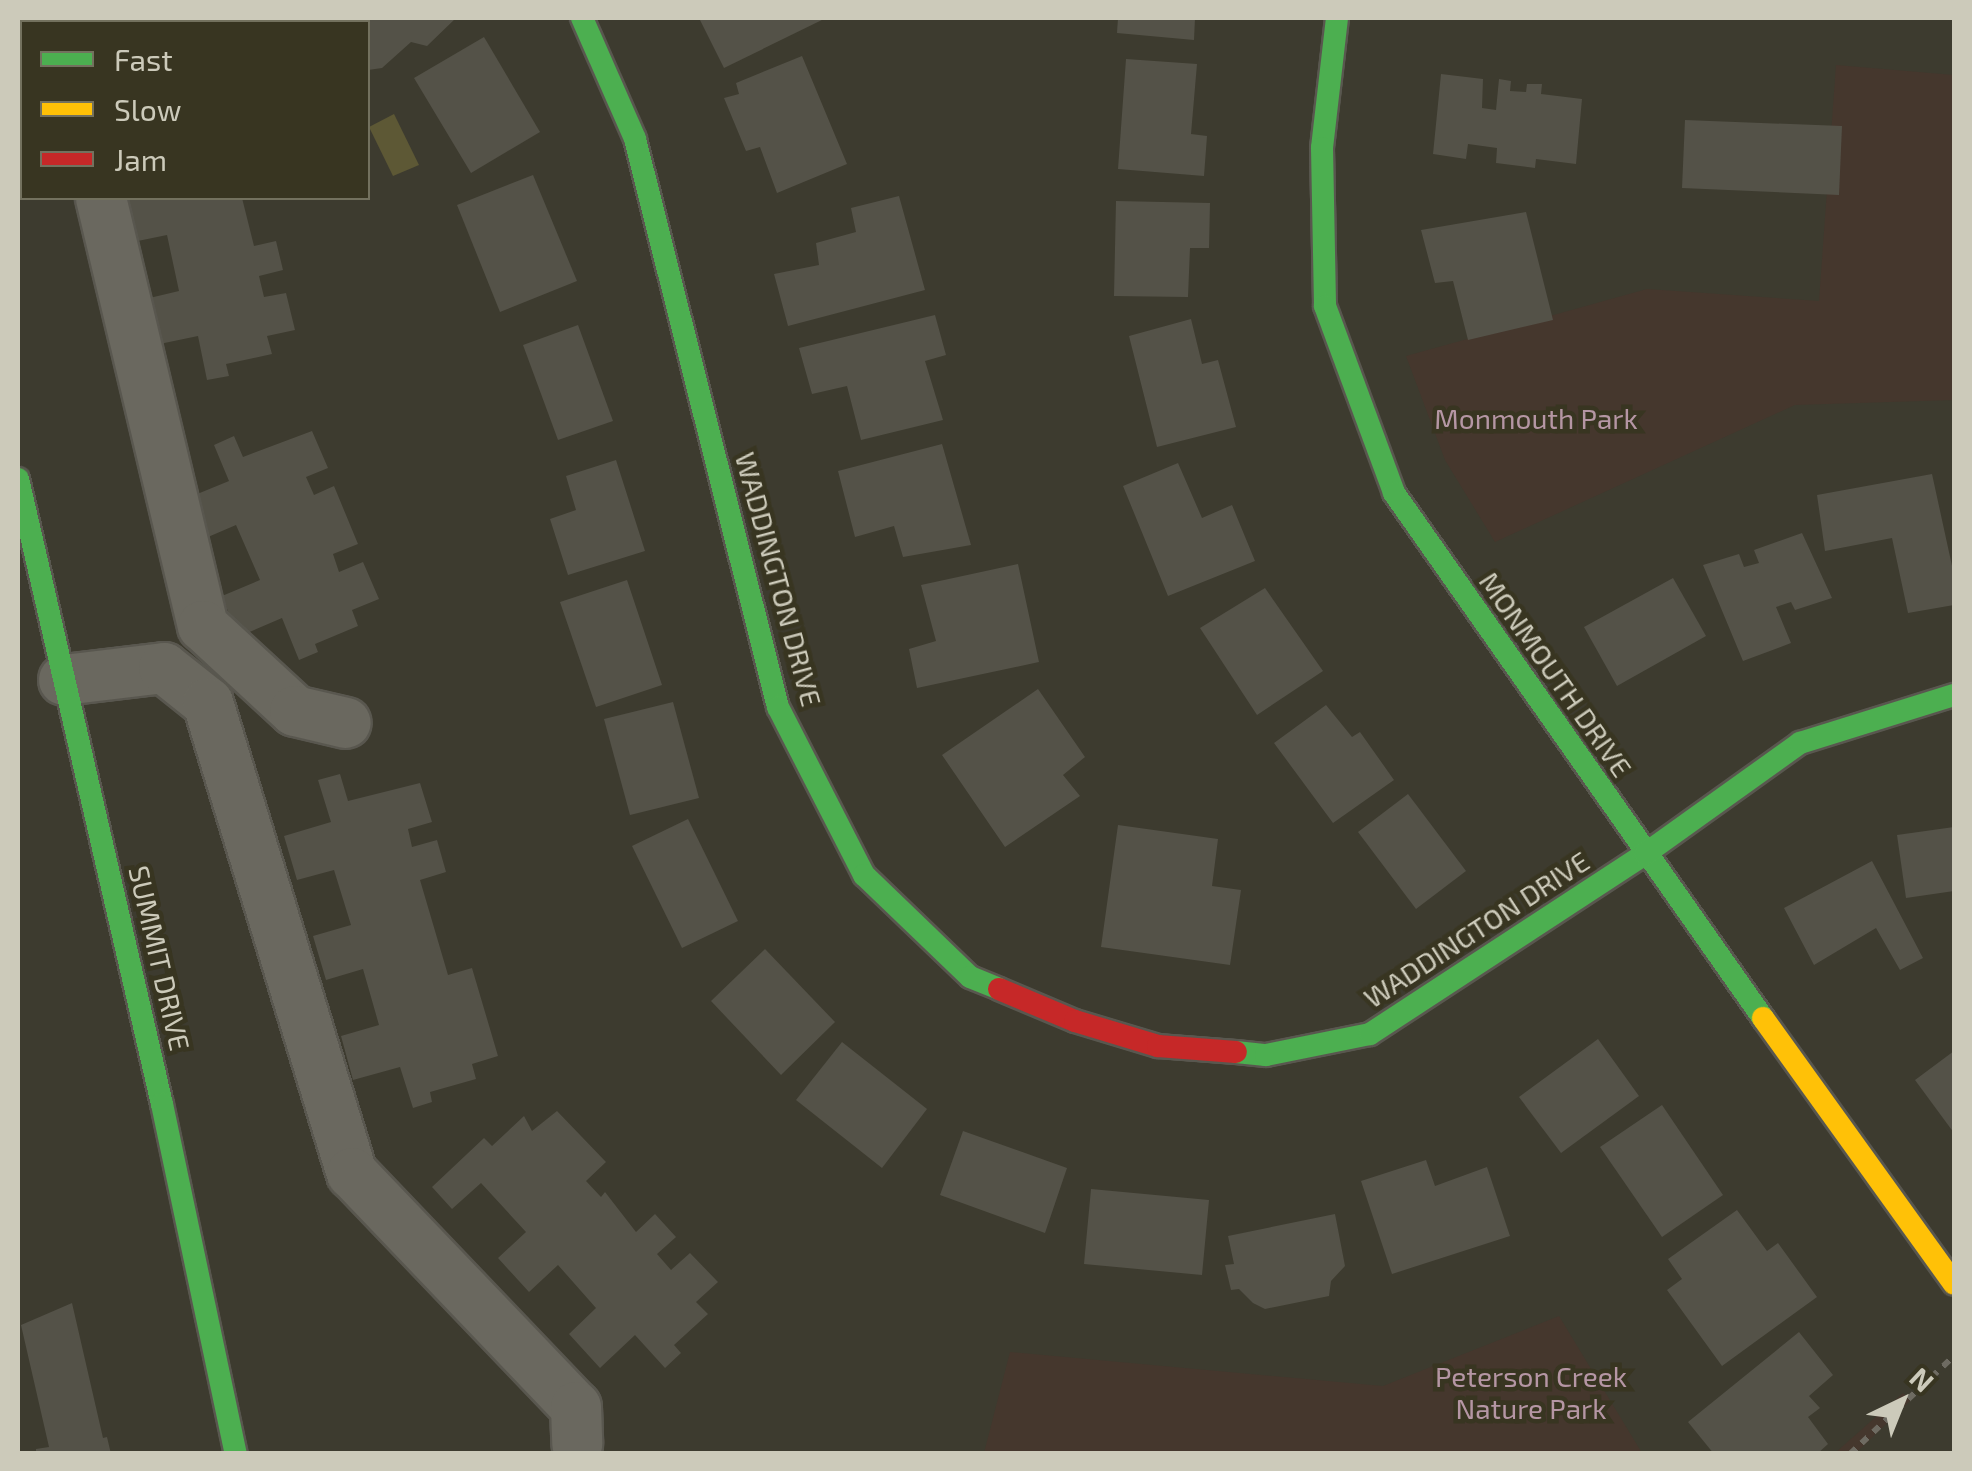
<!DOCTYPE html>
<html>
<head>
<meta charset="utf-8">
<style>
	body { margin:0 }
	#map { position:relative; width:1972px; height:1471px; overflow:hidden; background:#3d3b2f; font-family:"Exo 2",sans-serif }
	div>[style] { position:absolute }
	.green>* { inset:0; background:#45372d }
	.water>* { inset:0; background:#5d5835 }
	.building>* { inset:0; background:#545248 }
	.path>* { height:6px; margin-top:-3px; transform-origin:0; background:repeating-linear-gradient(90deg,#6e6b62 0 8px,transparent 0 16px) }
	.roads { filter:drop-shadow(2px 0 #59574f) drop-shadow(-2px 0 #59574f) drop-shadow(0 2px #59574f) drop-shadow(0 -2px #59574f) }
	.street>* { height:50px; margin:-25px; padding:0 25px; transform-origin:25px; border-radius:25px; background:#6a685f }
	.fast>* { height:22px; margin:-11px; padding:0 11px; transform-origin:11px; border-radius:11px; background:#4caf50 }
	.slow>* { height:22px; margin:-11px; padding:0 11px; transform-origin:11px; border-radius:11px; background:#ffc107 }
	.jam>* { height:22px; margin:-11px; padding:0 11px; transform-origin:11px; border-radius:11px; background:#c62828 }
	span { translate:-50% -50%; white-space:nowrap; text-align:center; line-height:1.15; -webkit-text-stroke:9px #383521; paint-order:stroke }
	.park-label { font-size:28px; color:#b596a4 }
	.street-label { font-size:28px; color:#cccaba }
	.frame { position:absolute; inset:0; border:20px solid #cccaba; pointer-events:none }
	.legend { position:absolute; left:20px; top:20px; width:350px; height:180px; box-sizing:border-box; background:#383521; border:2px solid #73715e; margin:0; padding:12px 18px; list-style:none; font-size:30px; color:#cccaba }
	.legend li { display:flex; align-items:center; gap:20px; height:50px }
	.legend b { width:50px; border:2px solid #73715e }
	.north { position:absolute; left:1852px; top:1351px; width:100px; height:100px; -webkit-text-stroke:8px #383521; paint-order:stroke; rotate:43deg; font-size:28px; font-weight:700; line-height:40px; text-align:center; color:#cccaba }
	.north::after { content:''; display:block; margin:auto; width:35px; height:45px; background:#cccaba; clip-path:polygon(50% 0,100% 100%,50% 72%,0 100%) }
</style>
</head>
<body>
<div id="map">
	<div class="green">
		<div style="clip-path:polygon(1836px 65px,1954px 75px,1954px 400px,1795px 405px,1495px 542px,1445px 460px,1406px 356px,1647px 289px,1819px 301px)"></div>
		<div style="clip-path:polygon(1559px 1316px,1642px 1453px,984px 1453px,1010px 1352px,1383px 1386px)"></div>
		<div style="clip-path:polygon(1903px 1393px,1911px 1400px,1856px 1453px,1835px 1453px)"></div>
	</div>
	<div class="water">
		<div style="clip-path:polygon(394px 114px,419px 165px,393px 176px,369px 127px)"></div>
	</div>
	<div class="building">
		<div style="clip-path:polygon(313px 18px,456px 18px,427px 46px,411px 42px,382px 68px,368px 70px,368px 22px,308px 22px)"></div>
		<div style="clip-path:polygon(705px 18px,826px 18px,724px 68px,700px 20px)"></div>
		<div style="clip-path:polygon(1118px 18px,1195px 18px,1194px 40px,1117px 33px)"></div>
		<div style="clip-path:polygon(484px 37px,540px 132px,471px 173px,414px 78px)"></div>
		<div style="clip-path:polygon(802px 56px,847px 164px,777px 193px,760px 147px,746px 151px,724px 98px,739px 94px,736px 83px)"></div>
		<div style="clip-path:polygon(1126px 59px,1197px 64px,1191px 134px,1207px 136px,1204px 176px,1118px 169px)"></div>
		<div style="clip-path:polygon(1441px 74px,1483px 79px,1482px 108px,1496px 110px,1499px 79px,1511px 81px,1510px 91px,1526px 92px,1527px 84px,1542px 84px,1541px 94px,1582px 99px,1576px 164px,1536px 159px,1535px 168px,1496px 163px,1497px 148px,1468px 144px,1466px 159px,1433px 154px)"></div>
		<div style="clip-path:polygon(1685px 120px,1842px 126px,1839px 195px,1682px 188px)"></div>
		<div style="clip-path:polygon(533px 175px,577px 281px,500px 312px,457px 205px)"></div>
		<div style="clip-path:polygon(899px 196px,925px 290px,788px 326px,774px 274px,819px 265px,816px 243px,856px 232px,851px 208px)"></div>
		<div style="clip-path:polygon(125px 198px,242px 198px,254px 246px,276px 241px,283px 270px,259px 276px,264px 297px,286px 293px,295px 330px,267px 336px,272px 354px,226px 364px,229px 376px,207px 380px,198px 336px,150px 346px,141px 300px,179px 291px,167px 235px,128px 243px)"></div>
		<div style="clip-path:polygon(1116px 201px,1210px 203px,1209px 248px,1190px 248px,1188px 297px,1114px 296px)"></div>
		<div style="clip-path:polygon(1526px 212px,1553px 320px,1468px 340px,1453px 281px,1435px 283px,1421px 230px)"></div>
		<div style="clip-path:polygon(935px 315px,946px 355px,925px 361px,943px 420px,861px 440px,847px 386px,812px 394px,799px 348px)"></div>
		<div style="clip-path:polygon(1191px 319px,1202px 364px,1218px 360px,1236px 427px,1157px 447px,1129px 336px)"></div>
		<div style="clip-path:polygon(578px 325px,613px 421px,558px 440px,523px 345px)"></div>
		<div style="clip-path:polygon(312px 431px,328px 468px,306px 477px,314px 495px,334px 486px,358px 544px,333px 554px,339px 572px,363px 562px,379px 599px,352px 610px,358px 626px,315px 644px,318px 652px,299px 660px,282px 618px,238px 637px,222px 596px,260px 580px,236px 525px,201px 540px,185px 499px,229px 481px,214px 445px,234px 436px,243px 457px)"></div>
		<div style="clip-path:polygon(942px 444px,971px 545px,903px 557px,894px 526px,855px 537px,838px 471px)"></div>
		<div style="clip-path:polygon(616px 460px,645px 551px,568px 575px,550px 519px,576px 510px,566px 476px)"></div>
		<div style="clip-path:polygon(1178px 463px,1202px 518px,1232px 505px,1255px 561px,1168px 596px,1123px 486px)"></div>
		<div style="clip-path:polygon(1932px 474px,1954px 575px,1954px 605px,1908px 613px,1892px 538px,1825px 551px,1817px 495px)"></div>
		<div style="clip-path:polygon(1802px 533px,1832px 598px,1795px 610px,1791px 602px,1776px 607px,1791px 643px,1743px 661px,1703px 565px,1739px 554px,1744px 567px,1759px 563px,1754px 550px)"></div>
		<div style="clip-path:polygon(1018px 564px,1039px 662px,917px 688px,909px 649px,936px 641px,921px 585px)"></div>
		<div style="clip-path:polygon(1673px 578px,1706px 636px,1617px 686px,1584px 627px)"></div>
		<div style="clip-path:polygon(627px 580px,662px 685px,596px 707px,560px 602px)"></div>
		<div style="clip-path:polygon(1265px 588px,1323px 671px,1257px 715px,1200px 628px)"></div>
		<div style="clip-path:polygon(1038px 689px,1085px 757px,1063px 775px,1080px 796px,1005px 847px,942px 755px)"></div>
		<div style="clip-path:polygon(673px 702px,699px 798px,630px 815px,604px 719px)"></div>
		<div style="clip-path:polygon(1326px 705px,1352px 737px,1360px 732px,1394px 780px,1333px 823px,1274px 743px)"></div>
		<div style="clip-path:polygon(340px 774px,348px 801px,420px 783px,432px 822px,408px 829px,412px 847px,437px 840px,446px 872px,420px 880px,448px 975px,472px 968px,498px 1056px,472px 1064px,476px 1079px,430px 1092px,432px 1102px,413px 1108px,400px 1067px,353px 1080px,341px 1036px,379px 1025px,363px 969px,326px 980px,313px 936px,351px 925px,334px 870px,297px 880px,284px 836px,331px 822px,318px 780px)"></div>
		<div style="clip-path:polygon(1408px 794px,1466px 871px,1416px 909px,1358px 832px)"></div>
		<div style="clip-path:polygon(688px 819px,738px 921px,682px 948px,632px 846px)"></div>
		<div style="clip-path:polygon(1118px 825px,1218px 839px,1212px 886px,1241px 890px,1230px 965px,1101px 947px)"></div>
		<div style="clip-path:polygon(1954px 827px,1954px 891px,1906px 898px,1897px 835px)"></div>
		<div style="clip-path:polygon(1872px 861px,1923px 958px,1900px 970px,1876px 928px,1814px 965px,1784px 908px)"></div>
		<div style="clip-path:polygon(765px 949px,835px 1022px,781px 1075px,711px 1001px)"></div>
		<div style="clip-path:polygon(1598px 1039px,1639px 1096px,1561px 1153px,1519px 1097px)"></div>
		<div style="clip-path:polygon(842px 1042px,927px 1109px,882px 1168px,796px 1100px)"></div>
		<div style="clip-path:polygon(1954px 1051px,1954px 1133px,1915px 1080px)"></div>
		<div style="clip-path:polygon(1662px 1105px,1723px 1195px,1662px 1237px,1600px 1147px)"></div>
		<div style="clip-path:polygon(557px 1111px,606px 1162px,586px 1181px,601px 1197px,605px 1192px,636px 1232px,655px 1214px,676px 1237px,657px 1254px,671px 1270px,690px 1253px,718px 1282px,696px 1302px,708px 1314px,674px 1345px,681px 1353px,665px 1368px,635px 1335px,600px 1368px,569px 1334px,596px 1308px,558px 1265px,529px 1292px,498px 1258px,526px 1232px,481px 1183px,452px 1209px,432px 1187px,484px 1138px,492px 1146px,524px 1116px,532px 1131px)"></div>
		<div style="clip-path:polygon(963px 1131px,1067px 1168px,1045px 1233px,940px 1195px)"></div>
		<div style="clip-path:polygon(1426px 1160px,1435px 1186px,1487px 1167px,1510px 1236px,1392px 1274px,1361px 1181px)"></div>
		<div style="clip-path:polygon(1091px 1189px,1209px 1200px,1202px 1275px,1084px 1264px)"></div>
		<div style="clip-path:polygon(1737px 1210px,1767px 1251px,1778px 1243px,1817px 1297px,1722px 1366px,1667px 1290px,1682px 1279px,1668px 1259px)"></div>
		<div style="clip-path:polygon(1335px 1214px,1345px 1266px,1331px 1281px,1329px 1296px,1265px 1309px,1253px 1303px,1239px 1289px,1231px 1290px,1225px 1265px,1234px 1264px,1228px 1236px)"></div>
		<div style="clip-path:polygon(72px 1303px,103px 1438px,107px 1437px,111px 1454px,36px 1454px,36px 1449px,49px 1447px,21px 1325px)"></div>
		<div style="clip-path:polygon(1799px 1332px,1833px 1375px,1809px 1396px,1820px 1408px,1808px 1417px,1828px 1444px,1817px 1454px,1714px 1454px,1688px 1422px)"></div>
	</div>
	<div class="path">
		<div style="left:1850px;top:1454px;width:143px;rotate:-43.3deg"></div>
	</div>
	<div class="roads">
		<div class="street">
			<div style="left:57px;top:18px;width:5px;rotate:53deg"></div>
			<div style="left:101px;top:198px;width:440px;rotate:76.6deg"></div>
			<div style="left:203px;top:626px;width:125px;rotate:42.7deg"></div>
			<div style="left:295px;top:711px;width:52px;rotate:13.2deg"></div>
			<div style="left:64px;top:680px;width:101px;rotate:-6.8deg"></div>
			<div style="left:164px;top:668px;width:56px;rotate:38.5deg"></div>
			<div style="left:208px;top:703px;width:492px;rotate:73deg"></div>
			<div style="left:352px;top:1173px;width:324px;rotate:46.3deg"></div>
			<div style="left:576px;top:1407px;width:37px;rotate:88deg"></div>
		</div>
		<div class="fast">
			<div style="left:582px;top:18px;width:132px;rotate:66.3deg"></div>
			<div style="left:635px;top:139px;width:586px;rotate:75.87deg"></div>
			<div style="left:778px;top:707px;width:189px;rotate:62.9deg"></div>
			<div style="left:864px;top:875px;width:147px;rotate:43.9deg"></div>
			<div style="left:970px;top:977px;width:31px;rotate:22deg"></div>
			<div style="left:1337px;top:18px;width:131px;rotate:96.6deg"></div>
			<div style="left:1322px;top:148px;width:158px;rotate:88.9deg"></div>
			<div style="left:1325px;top:306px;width:199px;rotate:69.7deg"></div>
			<div style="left:1394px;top:493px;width:642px;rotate:54.9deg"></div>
			<div style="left:18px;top:479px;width:641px;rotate:77.03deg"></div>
			<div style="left:162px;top:1104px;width:358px;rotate:78.1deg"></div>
			<div style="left:1236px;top:1052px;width:30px;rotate:6deg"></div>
			<div style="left:1266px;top:1055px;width:106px;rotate:-11.4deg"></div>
			<div style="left:1370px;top:1034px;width:329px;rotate:-33.2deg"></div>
			<div style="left:1645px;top:854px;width:191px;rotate:-35.6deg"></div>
			<div style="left:1800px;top:743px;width:161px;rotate:-17.3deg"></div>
		</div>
		<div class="slow">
			<div style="left:1763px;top:1018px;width:327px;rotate:54.3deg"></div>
		</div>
		<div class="jam">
			<div style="left:999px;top:989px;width:82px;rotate:22.8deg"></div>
			<div style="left:1075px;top:1021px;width:87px;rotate:16.8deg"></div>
			<div style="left:1158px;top:1046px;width:78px;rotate:4.4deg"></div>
		</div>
	</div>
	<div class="park-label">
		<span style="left:1536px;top:418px">Monmouth Park</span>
		<span style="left:1531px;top:1392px">Peterson Creek<br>Nature Park</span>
	</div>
	<div class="street-label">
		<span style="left:779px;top:579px;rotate:75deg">WADDINGTON DRIVE</span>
		<span style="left:1556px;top:674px;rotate:55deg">MONMOUTH DRIVE</span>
		<span style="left:1476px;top:929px;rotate:-33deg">WADDINGTON DRIVE</span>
		<span style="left:160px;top:958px;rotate:77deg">SUMMIT DRIVE</span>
	</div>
	<div class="frame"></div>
	<ul class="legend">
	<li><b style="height:12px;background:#4caf50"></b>Fast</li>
	<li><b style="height:12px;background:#ffc107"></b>Slow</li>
	<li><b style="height:12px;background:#c62828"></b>Jam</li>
	</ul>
	<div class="north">N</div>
</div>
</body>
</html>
